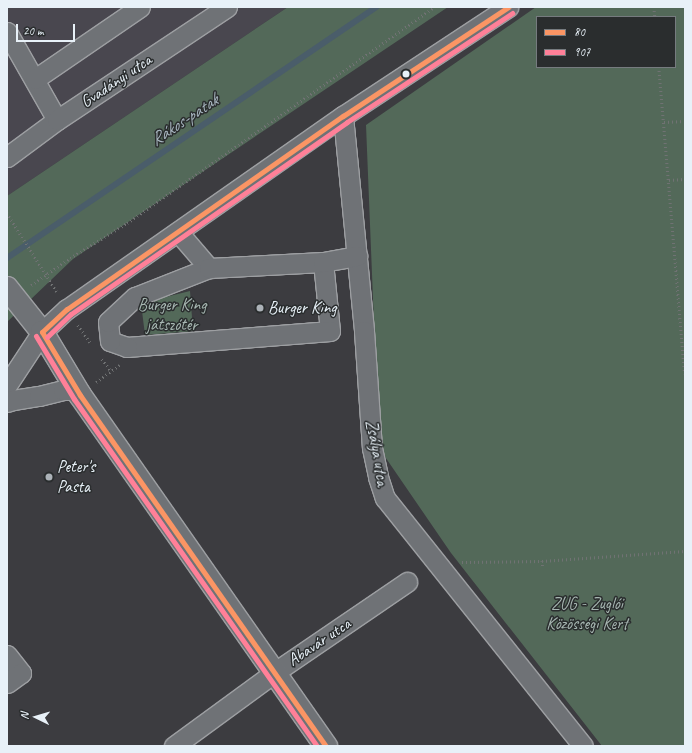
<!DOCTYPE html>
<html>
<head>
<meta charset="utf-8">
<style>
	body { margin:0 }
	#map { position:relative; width:692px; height:753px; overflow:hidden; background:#3c3c40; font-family:Caveat,sans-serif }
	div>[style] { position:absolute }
	.built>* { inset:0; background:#49474f }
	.green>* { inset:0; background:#536959 }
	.stream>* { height:6px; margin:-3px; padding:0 3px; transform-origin:3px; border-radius:3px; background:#4a5d6a }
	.path>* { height:2.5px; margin-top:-1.25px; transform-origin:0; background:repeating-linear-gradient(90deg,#707273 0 1px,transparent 0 4px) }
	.roads { filter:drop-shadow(1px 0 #9d9fa2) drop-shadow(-1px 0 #9d9fa2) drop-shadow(0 1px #9d9fa2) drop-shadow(0 -1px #9d9fa2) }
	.minor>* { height:19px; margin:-9.5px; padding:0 9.5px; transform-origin:9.5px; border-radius:9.5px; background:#6f7276 }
	.major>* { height:22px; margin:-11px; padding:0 11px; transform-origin:11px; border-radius:11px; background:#6f7276 }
	.bus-1>* { height:5px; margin:-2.5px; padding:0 2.5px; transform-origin:2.5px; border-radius:2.5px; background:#fb9564 }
	.bus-2>* { height:5px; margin:-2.5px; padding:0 2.5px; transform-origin:2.5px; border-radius:2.5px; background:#ff8098 }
	.dots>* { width:11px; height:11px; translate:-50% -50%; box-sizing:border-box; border:2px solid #2a2d2e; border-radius:50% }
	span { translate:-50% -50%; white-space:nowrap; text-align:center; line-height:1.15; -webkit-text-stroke:3px #2a2d2e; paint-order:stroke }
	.street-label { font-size:17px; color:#e8f1f8 }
	.park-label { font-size:17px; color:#a7b7b2 }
	.poi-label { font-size:17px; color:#e8f1f8 }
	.left { translate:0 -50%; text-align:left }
	.water-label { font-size:18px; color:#a9b7c1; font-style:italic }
	.frame { position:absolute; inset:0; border:8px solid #e8f1f8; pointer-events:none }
	.legend { position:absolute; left:536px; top:16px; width:140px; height:52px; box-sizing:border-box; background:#2a2d2e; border:1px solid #767b7f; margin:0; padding:5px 7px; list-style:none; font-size:12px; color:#e8f1f8 }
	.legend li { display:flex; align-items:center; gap:8px; height:20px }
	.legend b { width:20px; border:1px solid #767b7f }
	.north { position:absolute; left:16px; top:697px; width:40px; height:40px; -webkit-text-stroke:3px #2a2d2e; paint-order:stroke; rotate:275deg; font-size:11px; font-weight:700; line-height:16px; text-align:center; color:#e8f1f8 }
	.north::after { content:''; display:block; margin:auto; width:14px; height:18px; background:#e8f1f8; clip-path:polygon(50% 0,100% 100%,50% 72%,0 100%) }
	.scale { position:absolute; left:16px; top:24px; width:59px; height:18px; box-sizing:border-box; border:2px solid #e8f1f8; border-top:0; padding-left:5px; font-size:12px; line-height:14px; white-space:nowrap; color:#e8f1f8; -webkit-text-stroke:3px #2a2d2e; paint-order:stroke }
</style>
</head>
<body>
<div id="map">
	<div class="built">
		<div style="clip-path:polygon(7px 7px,288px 7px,7px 196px)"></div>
	</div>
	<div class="green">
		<div style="clip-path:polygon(288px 7px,448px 7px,73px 259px,7px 322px,7px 196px)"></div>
		<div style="clip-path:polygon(evenodd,536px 7px,685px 7px,685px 746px,602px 746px,451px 553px,379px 448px,366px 125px,536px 7px,537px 17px,675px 17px,675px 67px,537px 67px,537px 17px)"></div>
		<div style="clip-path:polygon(190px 291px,193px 331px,145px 335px,141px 303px)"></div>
	</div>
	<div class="stream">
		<div style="left:7px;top:258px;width:447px;rotate:-34.2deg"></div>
	</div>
	<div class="path">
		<div style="left:654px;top:7px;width:10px;rotate:84deg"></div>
		<div style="left:659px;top:67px;width:308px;rotate:85.2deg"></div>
		<div style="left:664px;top:122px;width:21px;rotate:-3deg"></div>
		<div style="left:669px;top:180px;width:16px;rotate:-4deg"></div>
		<div style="left:7px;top:213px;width:93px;rotate:57.7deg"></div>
		<div style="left:31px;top:285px;width:47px;rotate:-34.7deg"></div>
		<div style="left:70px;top:258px;width:67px;rotate:-31.6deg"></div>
		<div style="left:127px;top:223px;width:375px;rotate:-35.1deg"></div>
		<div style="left:78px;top:325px;width:21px;rotate:55deg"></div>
		<div style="left:102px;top:359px;width:15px;rotate:53deg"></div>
		<div style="left:96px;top:382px;width:29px;rotate:-36deg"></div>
		<div style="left:542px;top:561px;width:7px;rotate:82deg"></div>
		<div style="left:462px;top:562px;width:80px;rotate:-0.7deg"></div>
		<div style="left:542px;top:561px;width:143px;rotate:-4deg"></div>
	</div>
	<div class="roads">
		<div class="minor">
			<div style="left:7px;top:32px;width:101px;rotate:60.4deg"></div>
			<div style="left:35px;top:79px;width:127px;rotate:-34.4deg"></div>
			<div style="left:343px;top:116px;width:216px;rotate:84.4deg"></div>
			<div style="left:364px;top:331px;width:117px;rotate:86.1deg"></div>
			<div style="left:372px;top:448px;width:30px;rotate:78deg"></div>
			<div style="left:378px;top:477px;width:22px;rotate:72deg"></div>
			<div style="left:385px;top:498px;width:317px;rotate:51.4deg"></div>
			<div style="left:7px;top:157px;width:62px;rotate:-36.5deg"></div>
			<div style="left:57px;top:120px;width:204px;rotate:-33.6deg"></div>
			<div style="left:178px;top:232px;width:48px;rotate:49.3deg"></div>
			<div style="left:323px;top:262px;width:69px;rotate:84.2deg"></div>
			<div style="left:330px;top:331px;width:204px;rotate:175.5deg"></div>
			<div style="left:127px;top:347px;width:18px;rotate:-161deg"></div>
			<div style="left:110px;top:341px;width:19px;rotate:-96deg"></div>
			<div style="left:108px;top:322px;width:37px;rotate:-43deg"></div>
			<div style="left:135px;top:297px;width:79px;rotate:-21.4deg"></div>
			<div style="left:209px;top:268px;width:114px;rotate:-3deg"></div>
			<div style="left:323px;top:262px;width:35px;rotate:-10deg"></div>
			<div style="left:7px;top:385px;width:64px;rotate:-56.6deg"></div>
			<div style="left:42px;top:332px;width:34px;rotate:-43deg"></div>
			<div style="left:67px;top:309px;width:337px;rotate:-35deg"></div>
			<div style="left:343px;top:116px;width:198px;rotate:-33.4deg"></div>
			<div style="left:7px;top:402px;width:6px;rotate:-18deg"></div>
			<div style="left:13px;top:400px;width:26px;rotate:-9deg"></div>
			<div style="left:39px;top:396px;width:25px;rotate:-14deg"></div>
			<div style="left:63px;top:390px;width:14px"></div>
			<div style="left:7px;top:655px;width:23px;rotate:52deg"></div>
			<div style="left:21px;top:673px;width:17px;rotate:144deg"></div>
			<div style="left:174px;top:746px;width:125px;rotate:-36.2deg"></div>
			<div style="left:275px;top:672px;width:160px;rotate:-34.3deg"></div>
		</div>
		<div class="major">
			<div style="left:7px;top:288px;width:56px;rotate:51.5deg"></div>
			<div style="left:42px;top:332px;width:74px;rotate:58.9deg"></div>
			<div style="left:80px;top:395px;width:429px;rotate:55deg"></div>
		</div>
	</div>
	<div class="bus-1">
		<div style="left:42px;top:332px;width:34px;rotate:-43deg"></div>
		<div style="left:67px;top:309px;width:337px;rotate:-35deg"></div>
		<div style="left:343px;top:116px;width:198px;rotate:-33.4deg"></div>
		<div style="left:42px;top:332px;width:74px;rotate:58.9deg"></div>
		<div style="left:80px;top:395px;width:429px;rotate:55deg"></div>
	</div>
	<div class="bus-2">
		<div style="left:36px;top:336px;width:74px;rotate:58.9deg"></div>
		<div style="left:74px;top:399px;width:424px;rotate:55deg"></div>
		<div style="left:47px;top:337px;width:33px;rotate:-44deg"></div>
		<div style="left:71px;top:314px;width:336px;rotate:-34.8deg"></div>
		<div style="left:347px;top:122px;width:198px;rotate:-33.4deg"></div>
	</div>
	<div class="dots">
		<div style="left:406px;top:74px;background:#e8f1f8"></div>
		<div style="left:260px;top:308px;background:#acb2b8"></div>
		<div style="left:49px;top:477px;background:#acb2b8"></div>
	</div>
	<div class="street-label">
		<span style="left:116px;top:81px;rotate:-34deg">Gvadányi utca</span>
		<span style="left:377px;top:453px;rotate:80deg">Zsálya utca</span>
		<span style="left:319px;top:642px;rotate:-34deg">Abavár utca</span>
	</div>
	<div class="park-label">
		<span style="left:172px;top:315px">Burger King<br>játszótér</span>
		<span style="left:587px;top:614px">ZUG - Zuglói<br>Közösségi Kert</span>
	</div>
	<div class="poi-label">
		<span class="left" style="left:268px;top:308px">Burger King</span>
		<span class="left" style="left:57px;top:477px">Peter's<br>Pasta</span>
	</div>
	<div class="water-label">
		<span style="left:184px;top:120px;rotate:-34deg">Rákos-patak</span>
	</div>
	<div class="frame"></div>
	<ul class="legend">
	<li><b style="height:5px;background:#fb9564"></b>80</li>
	<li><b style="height:5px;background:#ff8098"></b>907</li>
	</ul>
	<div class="north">N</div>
	<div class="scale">20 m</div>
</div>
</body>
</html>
